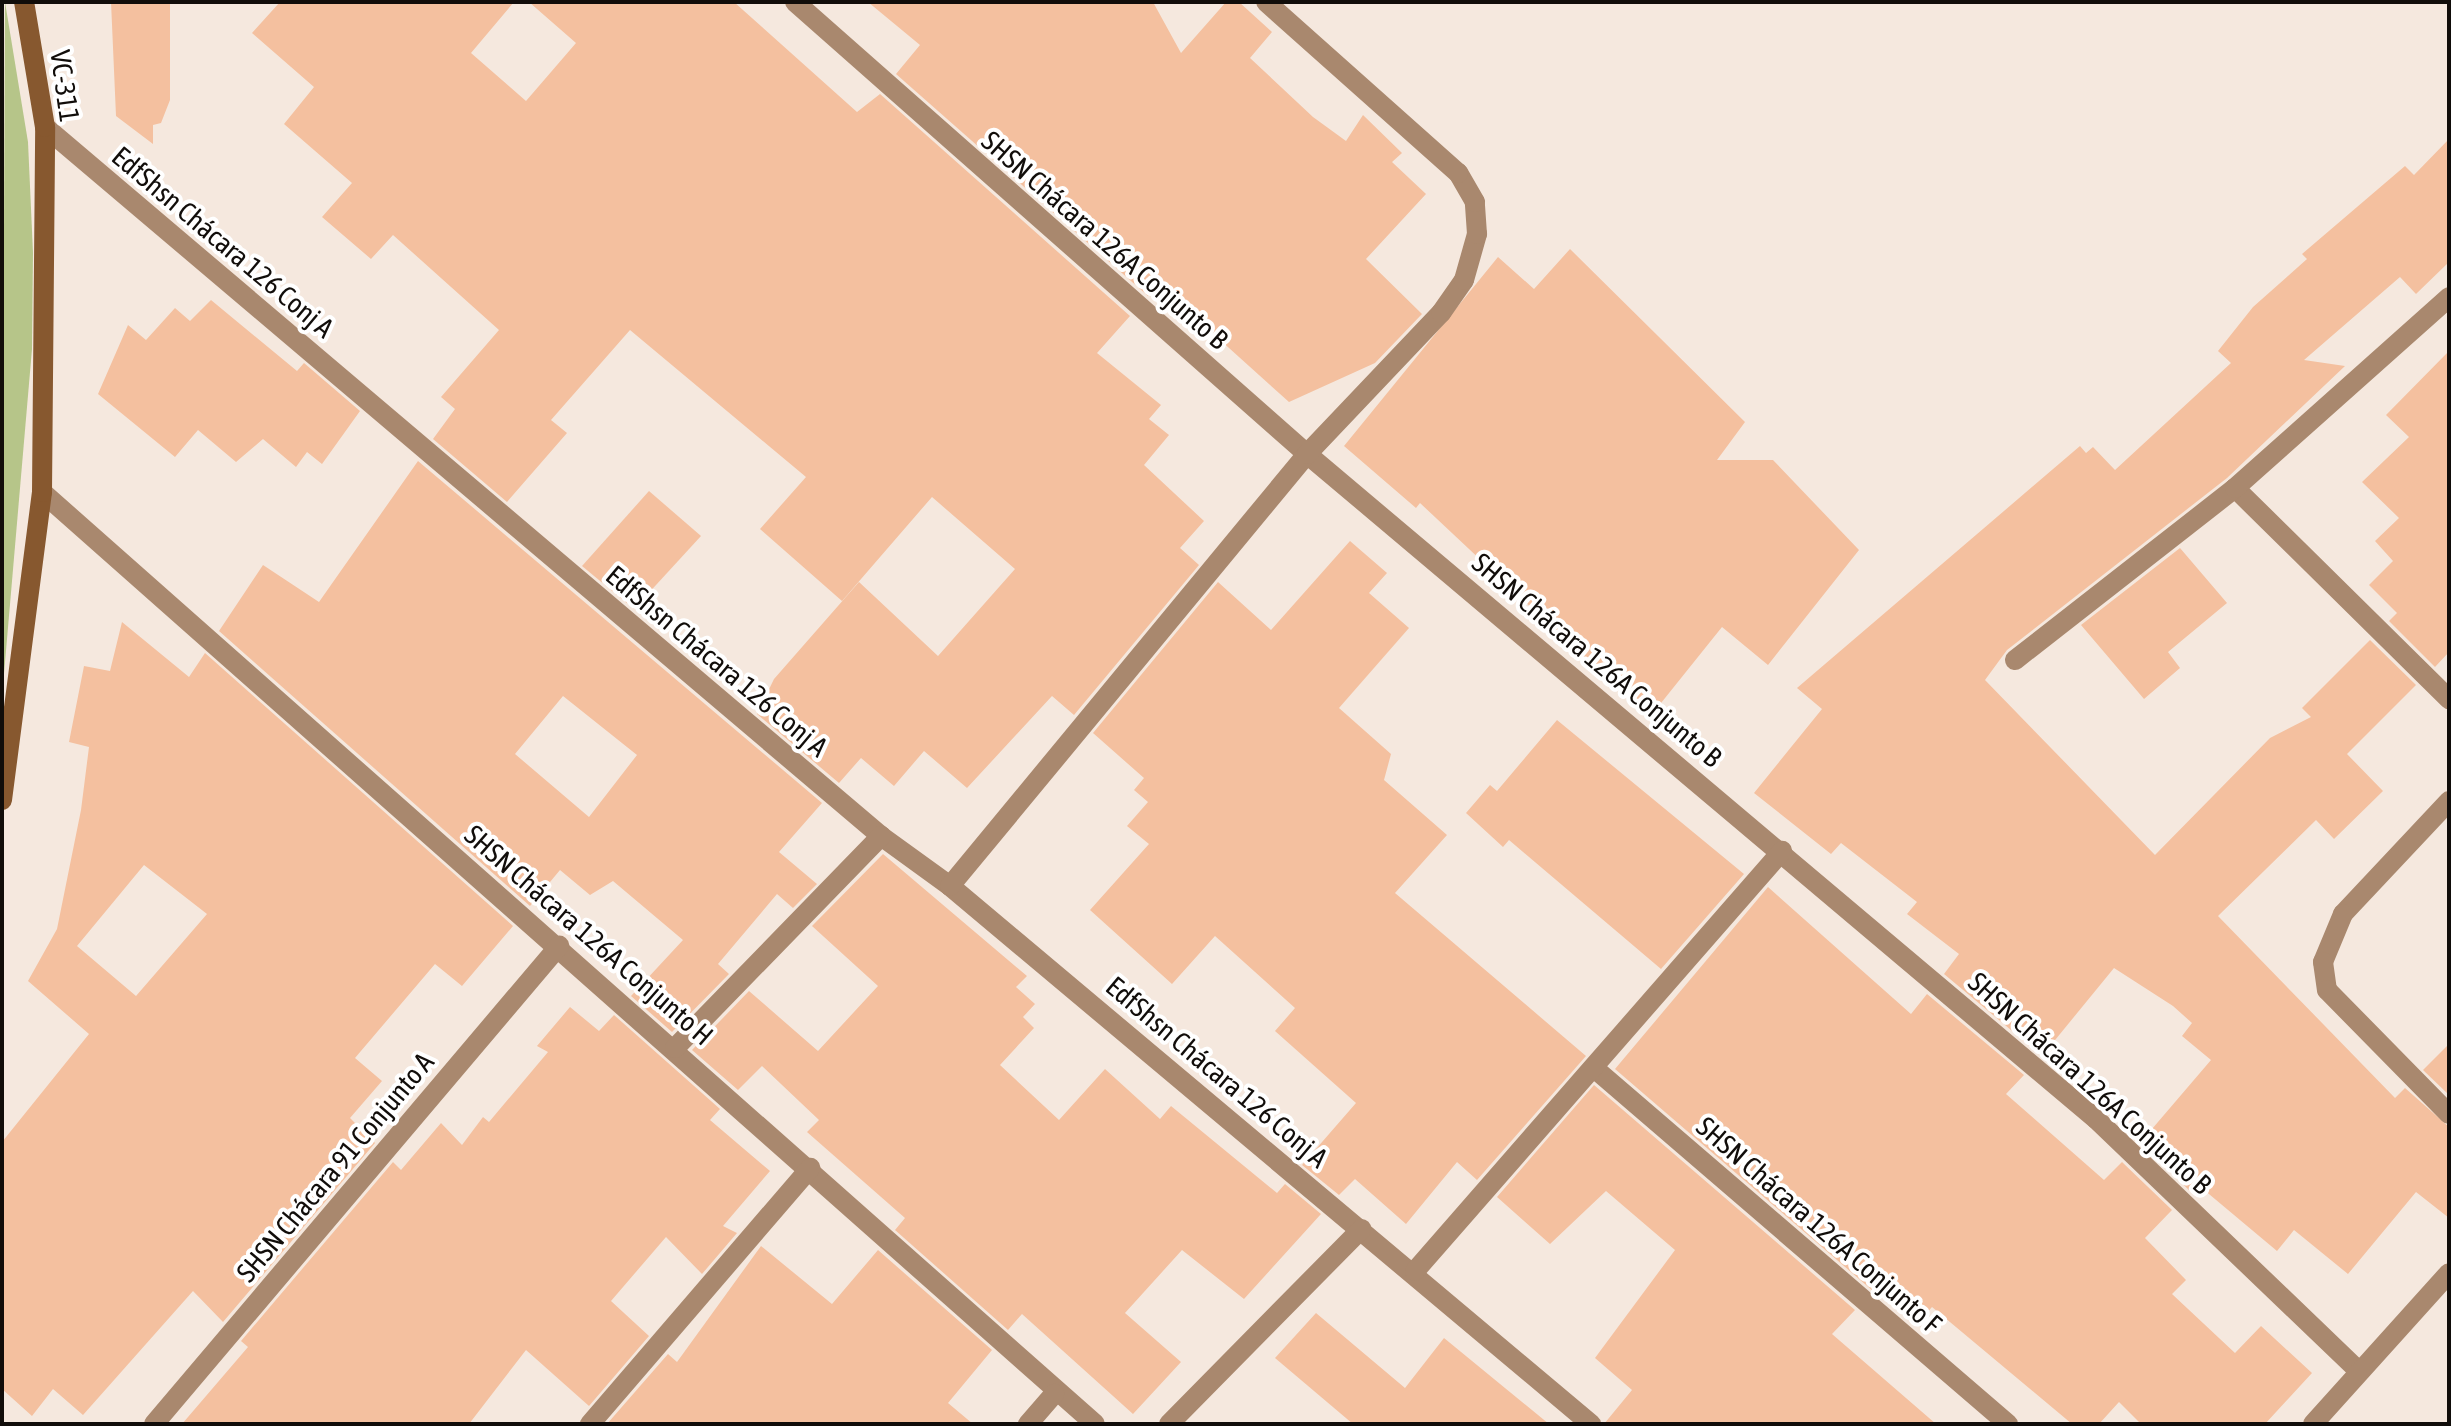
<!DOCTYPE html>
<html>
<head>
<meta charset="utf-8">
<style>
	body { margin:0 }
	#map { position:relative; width:2451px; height:1426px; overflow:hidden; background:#f5e8de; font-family:"Asap Condensed",sans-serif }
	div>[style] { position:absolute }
	.green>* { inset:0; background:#b6c589 }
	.building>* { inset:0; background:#f4c09f }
	.minor>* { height:20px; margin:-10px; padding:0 10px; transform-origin:10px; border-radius:10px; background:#a9886e }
	.secondary>* { height:20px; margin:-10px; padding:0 10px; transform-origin:10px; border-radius:10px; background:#87582f }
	span { translate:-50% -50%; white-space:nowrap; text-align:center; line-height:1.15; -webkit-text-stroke:8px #fff; paint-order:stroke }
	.street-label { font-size:28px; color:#110d0a }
	.frame { position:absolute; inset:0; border:4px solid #110d0a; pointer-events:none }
</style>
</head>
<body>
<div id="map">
	<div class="green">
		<div style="clip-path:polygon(5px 2px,28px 142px,33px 253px,32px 349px,2px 697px)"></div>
	</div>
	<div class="building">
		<div style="clip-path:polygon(111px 2px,170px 2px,170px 100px,161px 123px,153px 125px,153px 144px,116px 116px)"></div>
		<div style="clip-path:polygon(280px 2px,514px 2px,471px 53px,526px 101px,576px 43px,529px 2px,734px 2px,857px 112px,880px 94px,1130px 316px,1097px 353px,1161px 405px,1149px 419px,1169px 435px,1144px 465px,1204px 521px,1180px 548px,1199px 565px,1074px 715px,1052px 696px,967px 788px,924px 751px,894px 786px,861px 758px,839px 783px,757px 714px,774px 679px,859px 582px,938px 656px,1015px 569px,932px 497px,842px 601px,760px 529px,806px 477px,630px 330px,551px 420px,567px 433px,507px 502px,433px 439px,455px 409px,441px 397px,499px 330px,393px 235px,371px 259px,322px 217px,352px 183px,284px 124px,314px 87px,252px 33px)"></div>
		<div style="clip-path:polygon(868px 2px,1153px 2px,1181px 53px,1226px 2px,1239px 2px,1272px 32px,1250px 58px,1313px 117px,1346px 141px,1363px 115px,1402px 153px,1392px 162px,1426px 194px,1366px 259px,1422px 314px,1375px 363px,1289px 402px,1158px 284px,1148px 296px,896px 74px,920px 45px)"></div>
		<div style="clip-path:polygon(2449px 139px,2449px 262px,2416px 294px,2400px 277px,2304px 360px,2345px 366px,2227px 478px,2007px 650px,1985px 680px,2155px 855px,2270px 738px,2311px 717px,2302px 708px,2370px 640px,2416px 685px,2347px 754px,2383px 791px,2334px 839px,2316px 820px,2218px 916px,2395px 1098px,2405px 1088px,2449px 1127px,2449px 1218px,2416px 1192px,2348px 1274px,2294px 1230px,2277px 1251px,2197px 1184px,2191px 1192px,2140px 1143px,2211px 1060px,2182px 1036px,2192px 1023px,2173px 1006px,2114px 968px,2042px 1056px,1944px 974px,1959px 954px,1907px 914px,1917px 902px,1841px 843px,1831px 854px,1754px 793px,1822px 709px,1797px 688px,2080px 446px,2086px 453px,2093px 447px,2115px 470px,2231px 363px,2218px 351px,2253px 307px,2307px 259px,2302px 254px,2405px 166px,2414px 175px)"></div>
		<div style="clip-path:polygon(1570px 249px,1745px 422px,1717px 460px,1773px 460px,1859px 550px,1768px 665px,1722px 627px,1649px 718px,1420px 503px,1416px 508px,1344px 446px,1498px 257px,1534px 289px)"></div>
		<div style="clip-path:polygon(211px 300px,297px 371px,304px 363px,360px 411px,322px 464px,307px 452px,296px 467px,263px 439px,236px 462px,198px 430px,175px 457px,98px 394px,128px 325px,146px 340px,175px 308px,190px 321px)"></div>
		<div style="clip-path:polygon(2449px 351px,2449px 652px,2435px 667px,2389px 621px,2397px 613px,2369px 585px,2393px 561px,2375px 541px,2399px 518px,2362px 482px,2409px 437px,2386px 415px)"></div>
		<div style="clip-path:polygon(evenodd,418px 461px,822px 803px,779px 852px,817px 884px,793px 908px,777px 894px,718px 964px,729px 974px,672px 1032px,631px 996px,683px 940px,613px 881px,590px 895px,560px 870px,530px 906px,219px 631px,263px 565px,319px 602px,418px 461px,563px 696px,637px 755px,589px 817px,515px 754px,563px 696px)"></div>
		<div style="clip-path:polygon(649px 491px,701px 536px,634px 609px,582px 566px)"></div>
		<div style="clip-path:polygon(1350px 541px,1387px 573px,1369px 593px,1409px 628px,1339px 708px,1391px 754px,1384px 780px,1447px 835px,1395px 893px,1586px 1056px,1477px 1180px,1457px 1162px,1406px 1224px,1355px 1179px,1339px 1195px,1302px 1165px,1356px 1103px,1275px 1031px,1295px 1008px,1215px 936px,1172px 984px,1090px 910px,1149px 844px,1127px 826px,1148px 802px,1134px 790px,1144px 778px,1093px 733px,1218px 582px,1271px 630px)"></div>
		<div style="clip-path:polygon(2180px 548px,2227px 603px,2168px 652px,2180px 668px,2144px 699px,2081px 625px)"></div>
		<div style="clip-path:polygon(evenodd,122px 622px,189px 677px,205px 653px,513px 926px,462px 986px,435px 964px,355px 1058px,382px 1081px,350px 1118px,375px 1143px,223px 1322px,193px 1291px,83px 1415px,53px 1389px,32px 1416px,2px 1389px,2px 1142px,89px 1034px,28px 981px,57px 929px,81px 810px,89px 747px,69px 742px,84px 666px,110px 671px,122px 622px,144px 865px,207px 914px,136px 996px,77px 946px,144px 865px)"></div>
		<div style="clip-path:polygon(1557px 720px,1744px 874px,1661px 969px,1509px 840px,1503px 847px,1466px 813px,1490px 785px,1497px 791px)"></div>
		<div style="clip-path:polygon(883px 854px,1027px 976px,1016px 987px,1035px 1004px,1023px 1017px,1034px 1028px,1000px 1065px,1059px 1120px,1105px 1069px,1160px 1119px,1171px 1106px,1277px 1193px,1285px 1184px,1321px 1214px,1244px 1299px,1182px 1250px,1125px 1313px,1181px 1362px,1133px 1414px,1022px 1314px,1008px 1330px,895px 1230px,905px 1218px,807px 1132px,819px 1120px,762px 1066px,738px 1090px,692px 1050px,749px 991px,818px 1051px,878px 986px,812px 926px)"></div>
		<div style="clip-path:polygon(1768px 887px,1911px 1014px,1927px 994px,2024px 1075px,2006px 1094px,2104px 1180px,2122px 1162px,2172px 1210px,2145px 1238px,2186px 1280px,2172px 1294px,2235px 1353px,2261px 1326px,2312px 1373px,2265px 1424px,2141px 1424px,2119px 1402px,2099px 1424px,2072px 1424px,1932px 1307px,1924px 1316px,1883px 1281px,1873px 1291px,1615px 1069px)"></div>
		<div style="clip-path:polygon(570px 1007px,599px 1031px,614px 1015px,720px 1109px,710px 1120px,770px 1171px,723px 1226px,737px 1233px,702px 1274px,666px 1237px,611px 1301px,649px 1336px,589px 1406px,526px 1350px,469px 1424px,182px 1424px,248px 1347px,241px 1341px,393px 1162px,401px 1170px,441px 1123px,462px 1145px,483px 1117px,489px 1122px,548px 1052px,537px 1046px)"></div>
		<div style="clip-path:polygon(2449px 1044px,2449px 1095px,2423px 1070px)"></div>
		<div style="clip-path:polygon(1594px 1085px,1855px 1310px,1832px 1334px,1936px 1424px,1604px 1424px,1632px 1390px,1595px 1358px,1675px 1250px,1606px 1191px,1550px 1244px,1497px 1197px)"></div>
		<div style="clip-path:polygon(761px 1246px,832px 1304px,878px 1250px,992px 1350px,948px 1403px,973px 1424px,607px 1424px,668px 1354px,677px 1362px)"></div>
		<div style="clip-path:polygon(1316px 1313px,1405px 1388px,1444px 1338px,1549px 1424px,1353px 1424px,1275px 1358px)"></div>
	</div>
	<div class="minor">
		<div style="left:795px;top:2px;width:683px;rotate:41.44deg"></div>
		<div style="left:1307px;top:454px;width:1032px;rotate:40.13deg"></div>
		<div style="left:2096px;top:1119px;width:361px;rotate:43.8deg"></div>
		<div style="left:45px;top:127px;width:1096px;rotate:40.3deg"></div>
		<div style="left:881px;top:836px;width:85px;rotate:35.9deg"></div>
		<div style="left:950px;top:886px;width:837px;rotate:40.01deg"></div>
		<div style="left:2235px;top:488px;width:301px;rotate:44.6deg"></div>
		<div style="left:42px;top:492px;width:1406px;rotate:41.51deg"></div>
		<div style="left:2015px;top:660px;width:279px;rotate:-38deg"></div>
		<div style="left:2235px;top:488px;width:287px;rotate:-41.7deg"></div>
		<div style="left:2449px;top:801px;width:155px;rotate:133.2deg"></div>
		<div style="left:2343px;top:914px;width:52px;rotate:112.6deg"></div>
		<div style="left:2323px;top:962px;width:28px;rotate:82deg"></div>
		<div style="left:2327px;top:990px;width:174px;rotate:45.5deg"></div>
		<div style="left:950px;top:886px;width:560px;rotate:-50.43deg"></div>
		<div style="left:1307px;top:454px;width:195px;rotate:-46.5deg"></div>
		<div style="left:1441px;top:313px;width:40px;rotate:-55.1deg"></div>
		<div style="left:1464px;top:280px;width:48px;rotate:-74.2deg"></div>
		<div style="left:1477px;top:234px;width:32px;rotate:-94deg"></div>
		<div style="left:1475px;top:202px;width:34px;rotate:-120deg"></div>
		<div style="left:1458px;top:173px;width:257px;rotate:-138.3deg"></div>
		<div style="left:675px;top:1048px;width:296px;rotate:-45.8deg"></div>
		<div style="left:1594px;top:1068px;width:546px;rotate:40.69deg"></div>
		<div style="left:1415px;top:1271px;width:558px;rotate:-48.85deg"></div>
		<div style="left:154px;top:1424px;width:627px;rotate:-49.73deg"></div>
		<div style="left:590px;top:1424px;width:338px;rotate:-49.3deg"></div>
		<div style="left:1028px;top:1424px;width:40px;rotate:-49deg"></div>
		<div style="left:1169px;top:1424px;width:274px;rotate:-45.4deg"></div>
		<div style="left:2313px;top:1424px;width:203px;rotate:-48deg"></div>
	</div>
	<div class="secondary">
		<div style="left:2px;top:800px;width:311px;rotate:-82.6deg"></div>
		<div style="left:42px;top:492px;width:365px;rotate:-89.5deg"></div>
		<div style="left:45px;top:127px;width:127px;rotate:-99.5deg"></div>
	</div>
	<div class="street-label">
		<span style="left:65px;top:86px;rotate:82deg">VC-311</span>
		<span style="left:1105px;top:240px;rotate:41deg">SHSN Chácara 126A Conjunto B</span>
		<span style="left:223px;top:242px;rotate:40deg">EdfShsn Chácara 126 Conj A</span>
		<span style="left:1597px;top:660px;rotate:40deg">SHSN Chácara 126A Conjunto B</span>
		<span style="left:717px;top:661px;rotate:40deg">EdfShsn Chácara 126 Conj A</span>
		<span style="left:589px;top:935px;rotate:41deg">SHSN Chácara 126A Conjunto H</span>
		<span style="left:1217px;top:1072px;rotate:40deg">EdfShsn Chácara 126 Conj A</span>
		<span style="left:2090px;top:1083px;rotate:42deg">SHSN Chácara 126A Conjunto B</span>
		<span style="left:335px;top:1167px;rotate:-50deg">SHSN Chácara 91 Conjunto A</span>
		<span style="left:1819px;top:1225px;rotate:41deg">SHSN Chácara 126A Conjunto F</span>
	</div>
	<div class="frame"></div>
</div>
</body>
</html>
